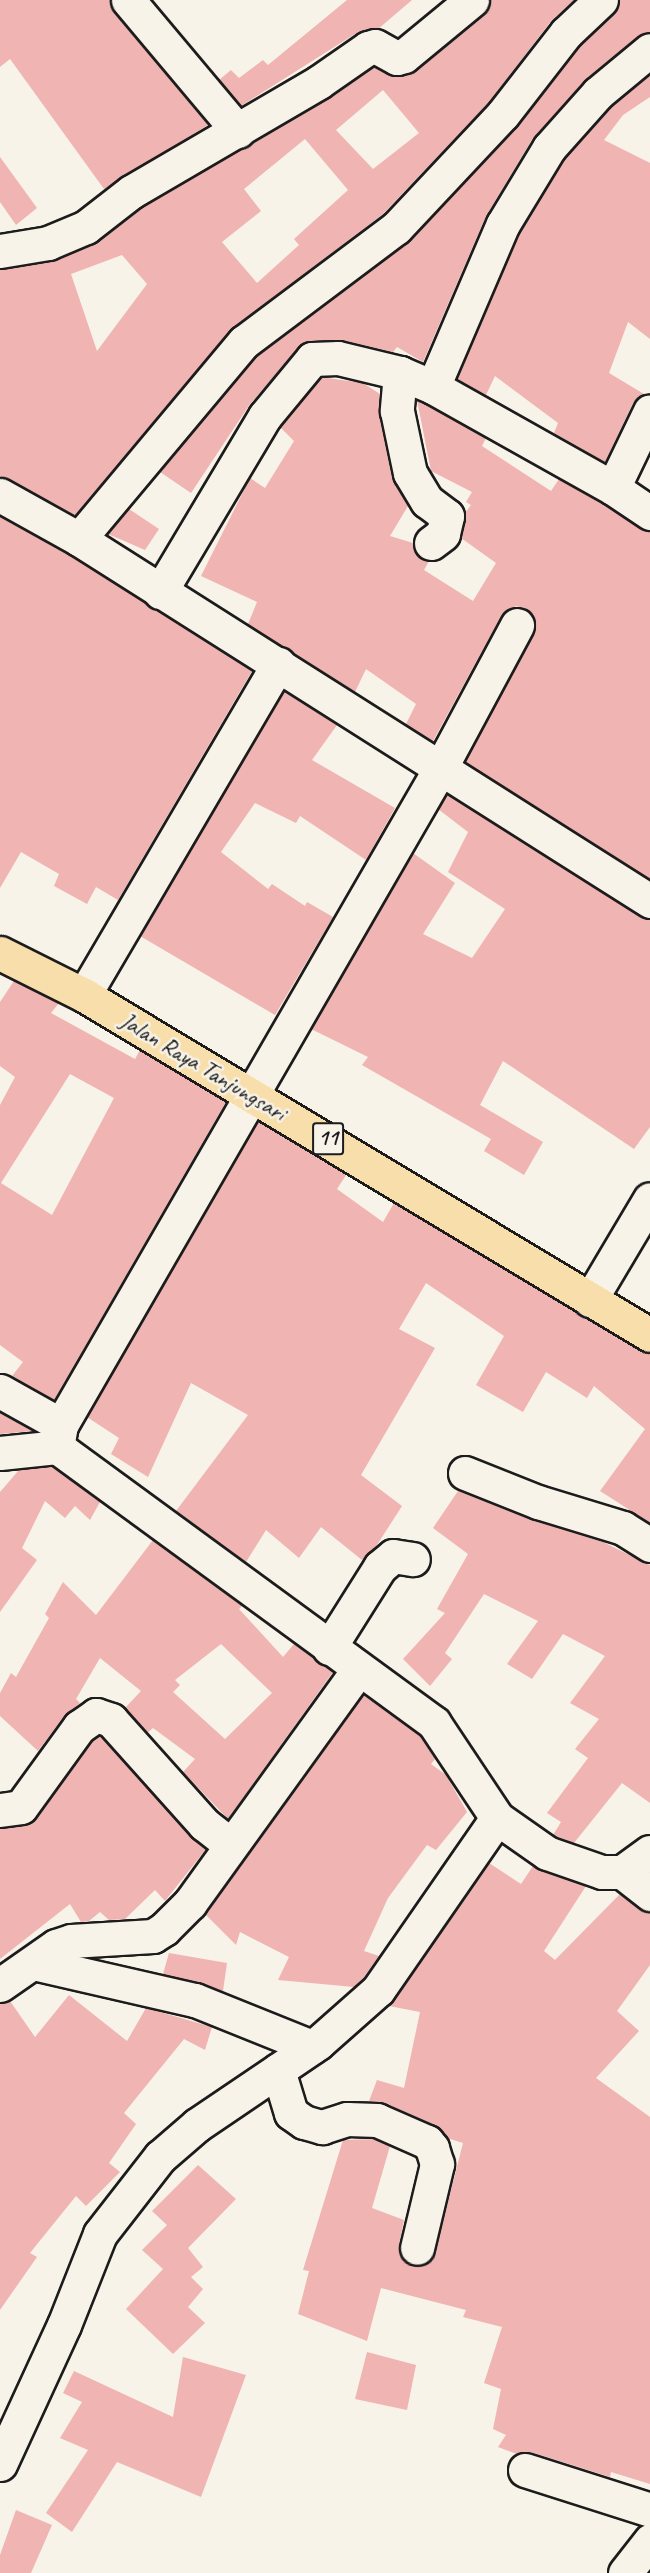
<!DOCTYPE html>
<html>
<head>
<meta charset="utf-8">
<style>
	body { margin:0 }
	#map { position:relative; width:650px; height:2573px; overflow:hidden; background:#f7f3e8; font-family:Caveat,sans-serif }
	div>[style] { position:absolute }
	.building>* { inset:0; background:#f0b4b2 }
	.roads { filter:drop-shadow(2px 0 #1c1c1c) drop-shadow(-2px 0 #1c1c1c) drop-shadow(0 2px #1c1c1c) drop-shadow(0 -2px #1c1c1c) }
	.minor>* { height:33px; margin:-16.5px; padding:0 16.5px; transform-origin:16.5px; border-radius:16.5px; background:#f7f3e8 }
	.tertiary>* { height:33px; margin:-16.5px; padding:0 16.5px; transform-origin:16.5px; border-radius:16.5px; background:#f7f3e8 }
	.trunk>* { height:33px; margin:-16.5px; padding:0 16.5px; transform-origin:16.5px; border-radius:16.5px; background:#f8deab }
	span { translate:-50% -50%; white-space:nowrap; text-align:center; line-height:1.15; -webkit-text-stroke:5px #f7f3e8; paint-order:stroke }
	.shield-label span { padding:2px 4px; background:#f7f3e8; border:2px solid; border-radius:4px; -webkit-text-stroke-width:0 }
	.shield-label { font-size:22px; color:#1c1c1c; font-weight:700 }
	.street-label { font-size:24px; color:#1c1c1c }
</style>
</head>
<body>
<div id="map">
	<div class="building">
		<div style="clip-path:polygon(0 0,110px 0,114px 12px,208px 125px,104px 189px,10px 59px,0 67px)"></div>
		<div style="clip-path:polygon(347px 0,412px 0,378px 29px,358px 32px,241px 106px,219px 80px,231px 70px,239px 78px,263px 60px,268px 65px)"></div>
		<div style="clip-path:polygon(evenodd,490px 0,574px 0,551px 21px,489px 102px,383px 214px,230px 330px,75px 515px,0 476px,0 269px,51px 261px,94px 244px,142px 208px,329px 98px,374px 67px,401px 76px,416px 71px,484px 14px,490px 0,383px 90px,419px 133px,373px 169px,336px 130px,383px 90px,490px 0,305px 139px,348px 190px,294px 239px,299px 245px,257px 283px,222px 242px,261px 211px,244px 189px,305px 139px,490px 0,122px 255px,147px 284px,97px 351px,71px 274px,122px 255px)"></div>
		<div style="clip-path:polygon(619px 0,650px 0,650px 32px,638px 36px,586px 79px,533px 138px,486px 216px,423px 362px,397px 347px,393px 352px,342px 340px,304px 342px,250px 404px,191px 493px,160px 472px,257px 356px,410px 241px,517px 127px,580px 46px,614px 13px)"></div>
		<div style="clip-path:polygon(650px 74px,650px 97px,623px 115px,604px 140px,650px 163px,650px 339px,628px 322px,609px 373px,644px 394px,633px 403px,605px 462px,554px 433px,558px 423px,495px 376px,486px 395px,457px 379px,520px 233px,564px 159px,611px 107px)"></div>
		<div style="clip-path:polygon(0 157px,37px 208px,16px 225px,0 202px)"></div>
		<div style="clip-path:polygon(321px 377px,363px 383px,380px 394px,379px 415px,392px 477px,408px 506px,390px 536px,413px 543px,416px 555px,429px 561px,424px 570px,473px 601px,496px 563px,461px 538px,465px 513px,471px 505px,466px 502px,472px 492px,431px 471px,417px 400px,486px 438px,482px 446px,551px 491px,559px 479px,650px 532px,650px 879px,465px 762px,534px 634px,536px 624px,526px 609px,516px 606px,501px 616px,433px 741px,406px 724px,416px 704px,366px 669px,355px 692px,248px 624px,257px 602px,201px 576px,250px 478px,265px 488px,294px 441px,280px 427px)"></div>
		<div style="clip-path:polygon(129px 509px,159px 529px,145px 550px,108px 534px)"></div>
		<div style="clip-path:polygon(0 516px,69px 555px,252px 671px,118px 900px,96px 887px,87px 904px,54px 886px,59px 874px,21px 852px,0 888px)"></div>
		<div style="clip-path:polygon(284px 691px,337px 725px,312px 760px,395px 808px,366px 860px,300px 816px,296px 823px,255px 803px,221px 852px,268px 889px,272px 884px,305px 906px,307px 902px,333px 917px,275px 1015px,140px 936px)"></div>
		<div style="clip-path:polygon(447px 794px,650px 920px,650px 1127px,634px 1149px,503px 1061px,480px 1105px,543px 1142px,524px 1175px,484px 1151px,491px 1139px,362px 1065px,368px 1057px,311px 1029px,413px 853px,455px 883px,423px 934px,472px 958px,505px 909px,448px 872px,468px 832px,438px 809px)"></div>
		<div style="clip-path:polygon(evenodd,14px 981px,59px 1003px,51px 1013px,135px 1059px,140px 1050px,226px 1102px,54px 1400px,12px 1376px,23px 1362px,0 1345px,0 1105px,15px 1077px,0 1066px,0 1002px,14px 981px,70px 1074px,114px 1098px,52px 1215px,1px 1183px,70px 1074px)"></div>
		<div style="clip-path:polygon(258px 1121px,346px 1175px,337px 1189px,383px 1222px,394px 1203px,650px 1354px,650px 1523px,600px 1491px,645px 1429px,594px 1386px,587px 1398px,546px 1372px,523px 1412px,476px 1385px,504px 1336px,426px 1283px,399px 1329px,435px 1348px,361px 1475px,402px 1506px,377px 1545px,362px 1560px,321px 1527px,299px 1558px,266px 1530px,246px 1562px,176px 1511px,248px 1415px,191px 1383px,148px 1477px,111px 1454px,119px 1438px,87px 1417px)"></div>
		<div style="clip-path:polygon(0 1412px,33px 1431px,0 1434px)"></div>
		<div style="clip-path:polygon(52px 1466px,100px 1502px,90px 1520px,75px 1506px,65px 1518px,45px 1501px,22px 1548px,37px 1560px,0 1612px,0 1492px,19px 1470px)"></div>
		<div style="clip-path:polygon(458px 1491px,532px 1520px,603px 1542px,650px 1565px,650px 1803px,622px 1783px,574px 1843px,553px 1835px,561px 1822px,547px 1813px,588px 1758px,575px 1749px,599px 1719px,570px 1703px,605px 1656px,563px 1634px,532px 1679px,507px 1664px,538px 1621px,484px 1594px,445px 1653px,452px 1659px,430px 1686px,403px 1659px,445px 1613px,437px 1609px,468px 1554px,433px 1528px)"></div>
		<div style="clip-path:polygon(evenodd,153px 1540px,242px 1606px,239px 1609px,283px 1657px,294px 1644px,333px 1672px,228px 1819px,183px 1772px,195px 1759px,153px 1728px,147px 1733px,125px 1708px,141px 1691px,100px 1658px,76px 1699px,80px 1703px,64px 1716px,38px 1751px,0 1716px,0 1693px,11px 1673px,16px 1677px,49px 1618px,45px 1614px,63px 1582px,96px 1615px,153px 1540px,221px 1644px,272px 1693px,225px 1739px,173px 1692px,180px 1685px,175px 1680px,221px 1644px)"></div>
		<div style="clip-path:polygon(363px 1695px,420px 1736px,435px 1759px,431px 1764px,446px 1775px,467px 1812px,436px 1850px,427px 1845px,388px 1898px,364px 1951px,379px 1956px,364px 1977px,354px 1987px,278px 1980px,289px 1957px,240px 1932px,236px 1945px,205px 1914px)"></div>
		<div style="clip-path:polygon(100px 1736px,206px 1849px,165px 1901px,155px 1890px,125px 1919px,109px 1920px,100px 1912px,89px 1921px,81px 1922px,70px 1904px,0 1959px,0 1828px,31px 1823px,92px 1741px)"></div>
		<div style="clip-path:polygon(489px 1863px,521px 1884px,533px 1866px,586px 1886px,544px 1951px,555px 1960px,620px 1894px,650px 1912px,650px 1965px,617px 2011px,639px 2031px,596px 2078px,650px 2117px,650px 2484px,611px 2472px,610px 2477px,531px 2452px,517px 2454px,498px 2447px,506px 2435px,493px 2429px,501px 2389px,484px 2383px,502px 2327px,463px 2317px,466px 2310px,381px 2288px,367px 2341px,298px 2314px,309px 2271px,303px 2270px,343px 2140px,373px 2139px,390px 2146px,372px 2208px,404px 2220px,399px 2244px,405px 2262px,423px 2266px,435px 2253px,463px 2143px,447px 2138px,435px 2125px,385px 2103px,369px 2101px,377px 2080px,404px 2088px,420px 2012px,389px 2006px)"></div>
		<div style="clip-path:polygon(169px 1953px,227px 1963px,223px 1991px,163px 1974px)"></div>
		<div style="clip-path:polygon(69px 1995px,127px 2041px,146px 2008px,212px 2027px,205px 2050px,184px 2039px,124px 2113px,136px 2124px,109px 2163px,120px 2172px,86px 2206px,76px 2196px,30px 2253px,37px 2257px,0 2310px,0 2003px,10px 2001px,35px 2037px)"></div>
		<div style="clip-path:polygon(198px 2165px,236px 2199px,188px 2248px,203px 2267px,191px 2277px,203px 2289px,188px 2307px,205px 2323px,173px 2354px,126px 2309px,163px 2269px,142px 2250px,167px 2225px,152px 2211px)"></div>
		<div style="clip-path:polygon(367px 2352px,416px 2365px,407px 2410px,355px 2399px)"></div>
		<div style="clip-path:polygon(183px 2357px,246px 2375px,201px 2497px,117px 2462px,72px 2532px,46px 2513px,88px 2450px,60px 2438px,82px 2402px,63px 2393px,74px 2371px,173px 2417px)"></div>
		<div style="clip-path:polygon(16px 2510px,52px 2525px,31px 2573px,0 2573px,0 2555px)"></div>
	</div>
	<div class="roads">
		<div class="minor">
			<div style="left:128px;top:0;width:171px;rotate:50deg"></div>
			<div style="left:0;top:251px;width:49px;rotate:-9.5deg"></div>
			<div style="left:48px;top:243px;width:41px;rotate:-22.8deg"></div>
			<div style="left:86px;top:227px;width:57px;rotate:-37.9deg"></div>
			<div style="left:131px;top:192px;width:218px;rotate:-30.3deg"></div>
			<div style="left:319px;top:82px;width:60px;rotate:-34.8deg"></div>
			<div style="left:368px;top:48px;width:7px;rotate:-16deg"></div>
			<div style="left:375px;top:46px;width:25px;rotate:29deg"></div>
			<div style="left:397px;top:58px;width:7px;rotate:-16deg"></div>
			<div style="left:404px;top:56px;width:88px;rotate:-39.5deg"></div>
			<div style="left:400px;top:373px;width:38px;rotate:95deg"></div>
			<div style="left:397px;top:411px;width:63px;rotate:78.2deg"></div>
			<div style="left:410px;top:473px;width:33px;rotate:59deg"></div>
			<div style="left:427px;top:501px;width:25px;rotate:37deg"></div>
			<div style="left:447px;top:516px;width:18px;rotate:103deg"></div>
			<div style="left:443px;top:534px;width:15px;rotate:143deg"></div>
			<div style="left:433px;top:387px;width:206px;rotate:29.3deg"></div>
			<div style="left:613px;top:488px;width:45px;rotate:34deg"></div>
			<div style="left:613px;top:488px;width:85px;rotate:-64.3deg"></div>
			<div style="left:0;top:495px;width:90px;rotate:29.1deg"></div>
			<div style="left:79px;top:539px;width:676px;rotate:32.37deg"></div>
			<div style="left:79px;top:539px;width:257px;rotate:-50.1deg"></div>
			<div style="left:244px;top:342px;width:190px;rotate:-36.9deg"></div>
			<div style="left:396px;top:228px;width:156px;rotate:-46.8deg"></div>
			<div style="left:503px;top:114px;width:103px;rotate:-52.1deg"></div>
			<div style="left:566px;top:33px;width:48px;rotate:-43.3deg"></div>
			<div style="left:160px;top:592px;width:205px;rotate:-59.2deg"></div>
			<div style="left:265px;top:416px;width:74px;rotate:-50.5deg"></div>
			<div style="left:312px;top:359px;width:26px;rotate:-2deg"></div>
			<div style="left:338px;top:358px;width:64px;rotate:13.6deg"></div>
			<div style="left:400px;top:373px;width:36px;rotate:23deg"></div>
			<div style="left:433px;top:387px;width:177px;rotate:-66.8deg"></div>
			<div style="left:503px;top:224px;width:89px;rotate:-58.8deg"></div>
			<div style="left:549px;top:148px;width:74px;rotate:-48.3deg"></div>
			<div style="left:598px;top:93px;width:67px;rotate:-39.6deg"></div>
			<div style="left:84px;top:995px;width:384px;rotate:-59.6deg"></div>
			<div style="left:590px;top:1300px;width:117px;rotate:-59.3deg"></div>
			<div style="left:61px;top:1425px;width:760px;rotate:-59.99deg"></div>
			<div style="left:441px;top:767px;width:161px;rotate:-61.8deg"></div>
			<div style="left:0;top:1453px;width:57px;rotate:-6deg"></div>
			<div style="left:465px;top:1473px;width:79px;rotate:21.7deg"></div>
			<div style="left:538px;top:1502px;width:89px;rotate:17deg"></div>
			<div style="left:623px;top:1528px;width:32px;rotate:32deg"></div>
			<div style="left:329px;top:1648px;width:96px;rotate:-57.8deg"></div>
			<div style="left:380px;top:1567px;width:17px;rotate:-40deg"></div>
			<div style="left:393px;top:1556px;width:20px;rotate:9deg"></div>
			<div style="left:0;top:1810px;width:21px;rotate:-8deg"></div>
			<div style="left:21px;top:1807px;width:99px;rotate:-54.1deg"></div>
			<div style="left:79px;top:1727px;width:21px;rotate:-35deg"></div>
			<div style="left:96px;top:1715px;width:16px;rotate:18deg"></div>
			<div style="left:111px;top:1720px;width:140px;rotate:48.2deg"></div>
			<div style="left:204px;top:1824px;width:34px;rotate:38deg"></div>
			<div style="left:622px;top:1872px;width:36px;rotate:38deg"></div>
			<div style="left:33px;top:1963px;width:166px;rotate:12.9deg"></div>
			<div style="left:195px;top:2000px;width:126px;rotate:21.9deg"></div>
			<div style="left:0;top:1985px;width:68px;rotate:-34.9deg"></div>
			<div style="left:56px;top:1946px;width:16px;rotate:-18deg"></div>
			<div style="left:71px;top:1941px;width:82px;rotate:-3.5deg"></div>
			<div style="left:153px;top:1936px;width:13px;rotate:-32deg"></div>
			<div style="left:164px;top:1929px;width:37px;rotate:-45deg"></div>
			<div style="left:190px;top:1903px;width:287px;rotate:-54.2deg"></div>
			<div style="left:278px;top:2070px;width:45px;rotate:73.2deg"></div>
			<div style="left:291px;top:2113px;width:16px;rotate:35deg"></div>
			<div style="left:304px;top:2122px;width:19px;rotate:16deg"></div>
			<div style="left:322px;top:2127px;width:26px;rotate:-18deg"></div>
			<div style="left:347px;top:2119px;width:30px;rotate:2deg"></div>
			<div style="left:377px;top:2120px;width:55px;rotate:23.7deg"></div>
			<div style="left:427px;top:2142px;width:8px;rotate:50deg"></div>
			<div style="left:432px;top:2148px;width:17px;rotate:73deg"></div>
			<div style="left:437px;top:2164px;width:86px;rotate:103.4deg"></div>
			<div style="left:525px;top:2470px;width:131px;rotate:17.7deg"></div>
			<div style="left:625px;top:2573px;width:41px;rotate:-52deg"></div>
		</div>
		<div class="tertiary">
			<div style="left:0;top:1391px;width:70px;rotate:29.1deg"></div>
			<div style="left:61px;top:1425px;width:22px;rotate:100deg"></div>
			<div style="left:57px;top:1447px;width:467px;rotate:36.2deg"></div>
			<div style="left:434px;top:1723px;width:114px;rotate:56.4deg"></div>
			<div style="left:0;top:2464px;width:153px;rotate:-65.3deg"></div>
			<div style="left:64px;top:2325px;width:98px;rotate:-68.4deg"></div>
			<div style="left:100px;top:2234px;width:98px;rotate:-52.1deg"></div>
			<div style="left:160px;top:2157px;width:49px;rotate:-40.9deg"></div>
			<div style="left:197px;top:2125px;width:146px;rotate:-34.1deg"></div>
			<div style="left:318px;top:2043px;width:80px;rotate:-41.5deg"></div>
			<div style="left:378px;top:1990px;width:209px;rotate:-55.3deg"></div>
			<div style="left:497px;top:1818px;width:61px;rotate:35deg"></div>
			<div style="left:547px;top:1853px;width:58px;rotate:19.1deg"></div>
			<div style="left:602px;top:1872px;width:20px"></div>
			<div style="left:622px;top:1872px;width:34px;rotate:-36deg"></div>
		</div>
		<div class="trunk">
			<div style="left:0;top:953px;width:94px;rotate:26.6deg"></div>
			<div style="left:84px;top:995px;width:660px;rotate:30.99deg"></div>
		</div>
	</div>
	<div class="shield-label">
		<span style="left:328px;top:1139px">11</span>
	</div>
	<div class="street-label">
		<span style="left:203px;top:1067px;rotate:31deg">Jalan Raya Tanjungsari</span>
	</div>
</div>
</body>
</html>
